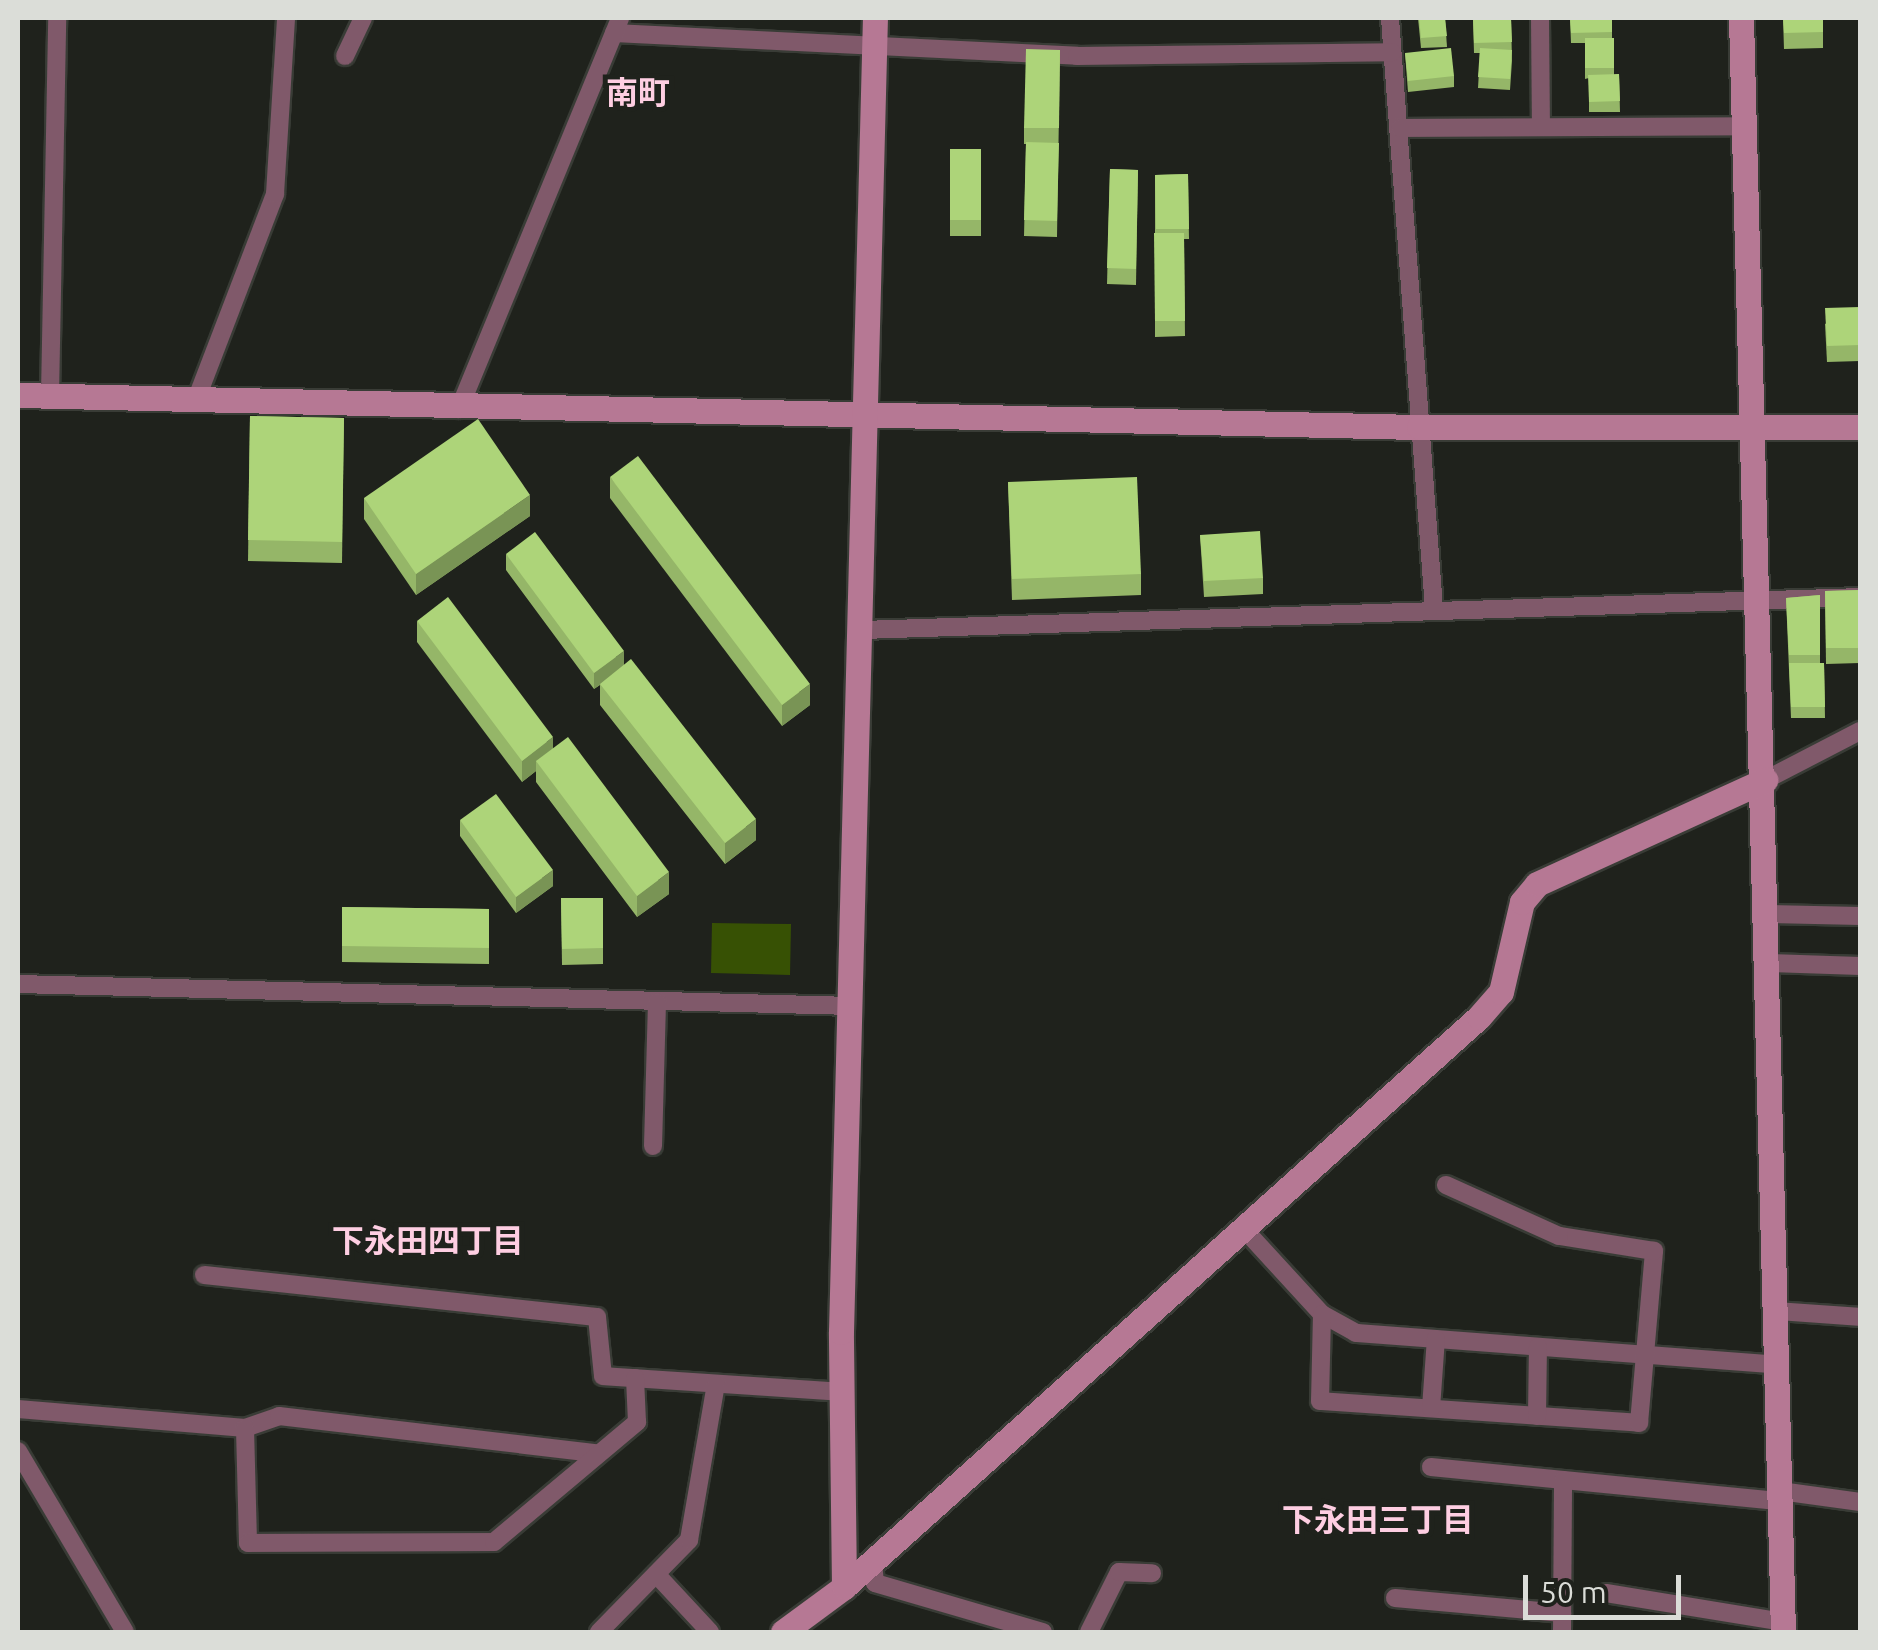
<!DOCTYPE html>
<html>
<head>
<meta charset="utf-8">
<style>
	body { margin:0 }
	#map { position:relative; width:1878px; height:1650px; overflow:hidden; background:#1f221c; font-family:Ubuntu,"Noto Sans JP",sans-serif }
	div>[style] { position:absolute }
	.water>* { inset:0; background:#375104 }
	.roads { filter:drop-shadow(2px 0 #393c36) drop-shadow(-2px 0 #393c36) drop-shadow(0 2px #393c36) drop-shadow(0 -2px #393c36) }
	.street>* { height:18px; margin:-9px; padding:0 9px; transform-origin:9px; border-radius:9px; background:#80596a }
	.secondary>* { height:25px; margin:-12.5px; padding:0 12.5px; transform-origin:12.5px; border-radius:12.5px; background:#b67894 }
	.wall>* { inset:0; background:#95b668 }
	.shaded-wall>* { inset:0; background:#799455 }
	.building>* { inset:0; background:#add479 }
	span { translate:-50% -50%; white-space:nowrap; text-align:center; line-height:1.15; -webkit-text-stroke:10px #1f221c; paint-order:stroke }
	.neighbourhood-label { font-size:32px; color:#fecee2; font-weight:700 }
	.frame { position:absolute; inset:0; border:20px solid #dbddd8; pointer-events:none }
	.scale { position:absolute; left:1523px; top:1575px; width:158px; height:45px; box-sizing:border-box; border:5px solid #dbddd8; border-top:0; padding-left:12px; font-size:30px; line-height:35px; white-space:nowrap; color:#dbddd8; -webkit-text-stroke:8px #1f221c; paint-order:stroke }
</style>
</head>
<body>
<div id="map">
	<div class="water">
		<div style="clip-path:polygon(712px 923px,791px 924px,790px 975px,711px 973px)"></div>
	</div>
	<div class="roads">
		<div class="street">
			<div style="left:1390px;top:18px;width:593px;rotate:85.74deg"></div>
			<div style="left:1540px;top:18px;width:109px;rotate:89.5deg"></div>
			<div style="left:614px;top:33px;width:464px;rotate:2.8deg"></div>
			<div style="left:1077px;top:56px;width:315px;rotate:-0.7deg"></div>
			<div style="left:345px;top:56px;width:42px;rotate:-64.7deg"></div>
			<div style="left:1400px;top:128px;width:343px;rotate:-0.3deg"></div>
			<div style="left:50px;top:395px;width:377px;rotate:-88.9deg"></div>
			<div style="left:196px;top:400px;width:221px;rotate:-69deg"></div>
			<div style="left:275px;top:194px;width:176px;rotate:-86.4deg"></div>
			<div style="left:459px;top:409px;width:423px;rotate:-67.6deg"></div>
			<div style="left:862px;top:630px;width:999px;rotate:-1.89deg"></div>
			<div style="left:1765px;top:780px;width:107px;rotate:-27.3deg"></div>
			<div style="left:1769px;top:914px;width:91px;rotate:1.3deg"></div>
			<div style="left:1770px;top:963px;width:90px;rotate:1.9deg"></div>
			<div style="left:18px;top:984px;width:832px;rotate:1.51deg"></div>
			<div style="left:653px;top:1146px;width:144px;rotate:-88.4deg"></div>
			<div style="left:1244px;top:1229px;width:115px;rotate:47.5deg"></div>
			<div style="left:1322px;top:1314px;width:39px;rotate:29deg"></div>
			<div style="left:1356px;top:1333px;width:423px;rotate:4.3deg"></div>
			<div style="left:204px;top:1275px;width:395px;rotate:6.1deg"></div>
			<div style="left:597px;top:1317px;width:59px;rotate:84.2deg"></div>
			<div style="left:603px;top:1376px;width:240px;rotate:3.8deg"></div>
			<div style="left:1777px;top:1311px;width:83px;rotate:4.1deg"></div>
			<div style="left:1322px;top:1314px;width:87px;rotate:91.3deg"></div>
			<div style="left:1320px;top:1401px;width:320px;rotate:3.9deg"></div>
			<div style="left:1639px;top:1423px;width:173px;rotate:-85deg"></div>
			<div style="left:1654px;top:1251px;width:96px;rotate:-171deg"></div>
			<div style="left:1559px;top:1236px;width:124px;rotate:-155.7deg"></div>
			<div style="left:1431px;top:1408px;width:69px;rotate:-85.9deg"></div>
			<div style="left:18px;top:1409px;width:228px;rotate:4.8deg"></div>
			<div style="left:245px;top:1428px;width:36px;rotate:-19deg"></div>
			<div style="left:279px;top:1416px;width:319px;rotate:6.7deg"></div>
			<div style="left:1537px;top:1416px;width:69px;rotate:-89.2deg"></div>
			<div style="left:245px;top:1428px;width:115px;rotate:88.5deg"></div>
			<div style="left:248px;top:1543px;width:246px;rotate:-0.2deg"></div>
			<div style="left:494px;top:1542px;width:187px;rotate:-40deg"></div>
			<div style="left:637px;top:1422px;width:44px;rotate:-92.6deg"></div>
			<div style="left:18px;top:1451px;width:210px;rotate:59.4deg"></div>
			<div style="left:1431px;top:1467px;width:351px;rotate:5.6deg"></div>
			<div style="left:1780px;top:1491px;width:81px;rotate:7.8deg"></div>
			<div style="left:873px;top:1561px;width:22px;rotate:85deg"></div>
			<div style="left:875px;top:1583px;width:175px;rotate:16.3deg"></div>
			<div style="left:656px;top:1574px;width:79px;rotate:47deg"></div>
			<div style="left:1606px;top:1593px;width:179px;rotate:9.3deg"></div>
			<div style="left:1395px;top:1598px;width:168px;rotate:5.1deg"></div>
			<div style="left:599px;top:1632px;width:129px;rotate:-45.6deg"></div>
			<div style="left:689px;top:1540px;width:158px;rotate:-80.2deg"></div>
			<div style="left:1089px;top:1632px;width:67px;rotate:-63.4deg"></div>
			<div style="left:1119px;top:1572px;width:33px;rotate:2deg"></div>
			<div style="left:1562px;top:1632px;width:152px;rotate:-89.6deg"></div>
		</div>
		<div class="secondary">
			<div style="left:1741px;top:18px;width:1615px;rotate:88.51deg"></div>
			<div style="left:18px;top:395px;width:1401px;rotate:1.31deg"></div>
			<div style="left:1419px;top:427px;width:441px"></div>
			<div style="left:844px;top:1587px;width:255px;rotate:-90.7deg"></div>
			<div style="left:841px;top:1332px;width:1314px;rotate:-88.52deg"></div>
			<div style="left:783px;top:1632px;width:76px;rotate:-36.4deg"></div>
			<div style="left:844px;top:1587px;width:853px;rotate:-41.91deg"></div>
			<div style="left:1479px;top:1017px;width:33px;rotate:-49deg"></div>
			<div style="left:1501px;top:992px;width:92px;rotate:-76.9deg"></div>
			<div style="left:1522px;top:902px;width:23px;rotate:-50deg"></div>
			<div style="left:1537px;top:884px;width:251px;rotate:-24.5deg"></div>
		</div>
	</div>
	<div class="wall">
		<div style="clip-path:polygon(1418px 18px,1445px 18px,1447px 47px,1421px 48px)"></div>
		<div style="clip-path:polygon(1473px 18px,1511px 18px,1512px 61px,1510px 90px,1478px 88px,1480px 53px,1474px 53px)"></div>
		<div style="clip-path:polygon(1570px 18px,1612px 18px,1612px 38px,1614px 38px,1614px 75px,1619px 74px,1620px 112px,1589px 112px,1589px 78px,1585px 79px,1585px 43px,1571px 43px)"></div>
		<div style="clip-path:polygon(1783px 18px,1823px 18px,1823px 48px,1784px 49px)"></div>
		<div style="clip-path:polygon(1060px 50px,1057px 237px,1024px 236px,1026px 144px,1024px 144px,1024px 128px)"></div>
		<div style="clip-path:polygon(1405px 53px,1454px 76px,1454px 87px,1408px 92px)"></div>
		<div style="clip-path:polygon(950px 149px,981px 149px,981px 236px,950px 236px)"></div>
		<div style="clip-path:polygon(1110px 169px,1138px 170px,1136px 285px,1107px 284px)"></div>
		<div style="clip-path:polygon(1188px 174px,1189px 239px,1184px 239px,1185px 336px,1155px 337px,1155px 175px)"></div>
		<div style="clip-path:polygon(1860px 307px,1860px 361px,1827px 362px,1825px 324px)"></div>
		<div style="clip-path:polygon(250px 416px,344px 418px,342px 563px,248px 561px)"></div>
		<div style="clip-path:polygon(610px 477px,810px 705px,782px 726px,610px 498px)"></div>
		<div style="clip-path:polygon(1008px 482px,1141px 574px,1141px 595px,1012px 600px)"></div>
		<div style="clip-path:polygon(364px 498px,530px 516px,416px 595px,364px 519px)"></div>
		<div style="clip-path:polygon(1200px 535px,1263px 578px,1263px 594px,1204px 597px)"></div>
		<div style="clip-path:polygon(506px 554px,624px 665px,756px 840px,725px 864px,600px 705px,600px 685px,594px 689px,506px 570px)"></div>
		<div style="clip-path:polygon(1860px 590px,1860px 663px,1826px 664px,1825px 591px)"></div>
		<div style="clip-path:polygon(1820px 595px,1820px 663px,1824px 663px,1825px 718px,1791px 718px,1786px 598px)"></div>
		<div style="clip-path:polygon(417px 621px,553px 748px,669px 894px,637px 917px,536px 782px,536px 771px,522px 782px,417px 642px)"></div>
		<div style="clip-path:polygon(460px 820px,553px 886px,516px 913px,460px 836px)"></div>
		<div style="clip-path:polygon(561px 898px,603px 898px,603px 964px,562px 965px)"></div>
		<div style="clip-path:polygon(342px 907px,489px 909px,489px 964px,342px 962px)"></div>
	</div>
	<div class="shaded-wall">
		<div style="clip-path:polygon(530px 495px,530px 516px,416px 595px,416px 574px)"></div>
		<div style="clip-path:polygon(624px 651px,624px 667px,594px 689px,594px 673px)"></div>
		<div style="clip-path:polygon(810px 684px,810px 705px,782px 726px,782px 705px)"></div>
		<div style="clip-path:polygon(553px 737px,553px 758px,536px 761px,536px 771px,522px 782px,522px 761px)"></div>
		<div style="clip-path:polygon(756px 819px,756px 840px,725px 864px,725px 843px)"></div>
		<div style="clip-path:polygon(553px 870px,553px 886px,516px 913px,516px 897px)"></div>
		<div style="clip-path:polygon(669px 872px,669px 894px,637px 917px,637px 896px)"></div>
	</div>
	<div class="building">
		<div style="clip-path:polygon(1419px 18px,1445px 18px,1447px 36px,1421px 38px)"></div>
		<div style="clip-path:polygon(1473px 18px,1511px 18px,1512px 42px,1474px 43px)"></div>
		<div style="clip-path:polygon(1570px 18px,1612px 18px,1612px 32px,1571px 33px)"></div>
		<div style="clip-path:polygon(1783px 18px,1823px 18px,1823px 32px,1784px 33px)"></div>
		<div style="clip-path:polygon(1585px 38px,1614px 38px,1614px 68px,1585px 68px)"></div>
		<div style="clip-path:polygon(1451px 48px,1454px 76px,1408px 81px,1405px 53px)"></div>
		<div style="clip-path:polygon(1480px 48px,1512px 50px,1510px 79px,1478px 77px)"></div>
		<div style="clip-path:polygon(1026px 49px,1060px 50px,1059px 128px,1024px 128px)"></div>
		<div style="clip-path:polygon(1619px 74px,1620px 101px,1589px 102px,1588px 75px)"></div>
		<div style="clip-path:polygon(1026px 142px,1059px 143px,1057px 221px,1024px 220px)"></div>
		<div style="clip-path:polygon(950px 149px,981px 149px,981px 220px,950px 220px)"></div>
		<div style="clip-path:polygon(1110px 169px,1138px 170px,1136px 269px,1107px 268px)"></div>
		<div style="clip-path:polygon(1188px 174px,1189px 229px,1156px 229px,1155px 175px)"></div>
		<div style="clip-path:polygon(1154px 233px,1184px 233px,1185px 321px,1155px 321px)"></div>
		<div style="clip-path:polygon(1860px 307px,1860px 345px,1827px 346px,1825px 308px)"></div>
		<div style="clip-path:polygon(250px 416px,344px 418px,342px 542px,248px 540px)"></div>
		<div style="clip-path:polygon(478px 419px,530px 495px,416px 574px,364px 498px)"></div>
		<div style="clip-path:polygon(638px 456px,810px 684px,782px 705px,610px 477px)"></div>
		<div style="clip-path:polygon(1137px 477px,1141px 574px,1012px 579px,1008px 482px)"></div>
		<div style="clip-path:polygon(1260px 531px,1263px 578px,1204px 581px,1200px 535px)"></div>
		<div style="clip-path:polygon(535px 532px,624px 651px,594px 673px,506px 554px)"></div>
		<div style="clip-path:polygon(1860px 590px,1860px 648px,1826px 648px,1825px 591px)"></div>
		<div style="clip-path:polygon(1820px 595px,1820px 655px,1789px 655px,1786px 598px)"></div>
		<div style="clip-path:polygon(448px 597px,553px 737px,522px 761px,417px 621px)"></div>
		<div style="clip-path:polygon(631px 659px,756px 819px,725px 843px,600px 684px)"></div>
		<div style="clip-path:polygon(1789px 663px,1824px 663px,1825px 707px,1791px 707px)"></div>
		<div style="clip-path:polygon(568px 737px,669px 872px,637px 896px,536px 761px)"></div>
		<div style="clip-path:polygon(496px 794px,553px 870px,516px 897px,460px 820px)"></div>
		<div style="clip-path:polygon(561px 898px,603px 898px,603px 948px,562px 949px)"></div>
		<div style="clip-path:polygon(342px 907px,489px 909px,489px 948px,342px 946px)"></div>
	</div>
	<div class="neighbourhood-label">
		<span style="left:638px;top:92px">南町</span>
		<span style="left:428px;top:1240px">下永田四丁目</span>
		<span style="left:1378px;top:1519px">下永田三丁目</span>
	</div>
	<div class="frame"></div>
	<div class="scale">50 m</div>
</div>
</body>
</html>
